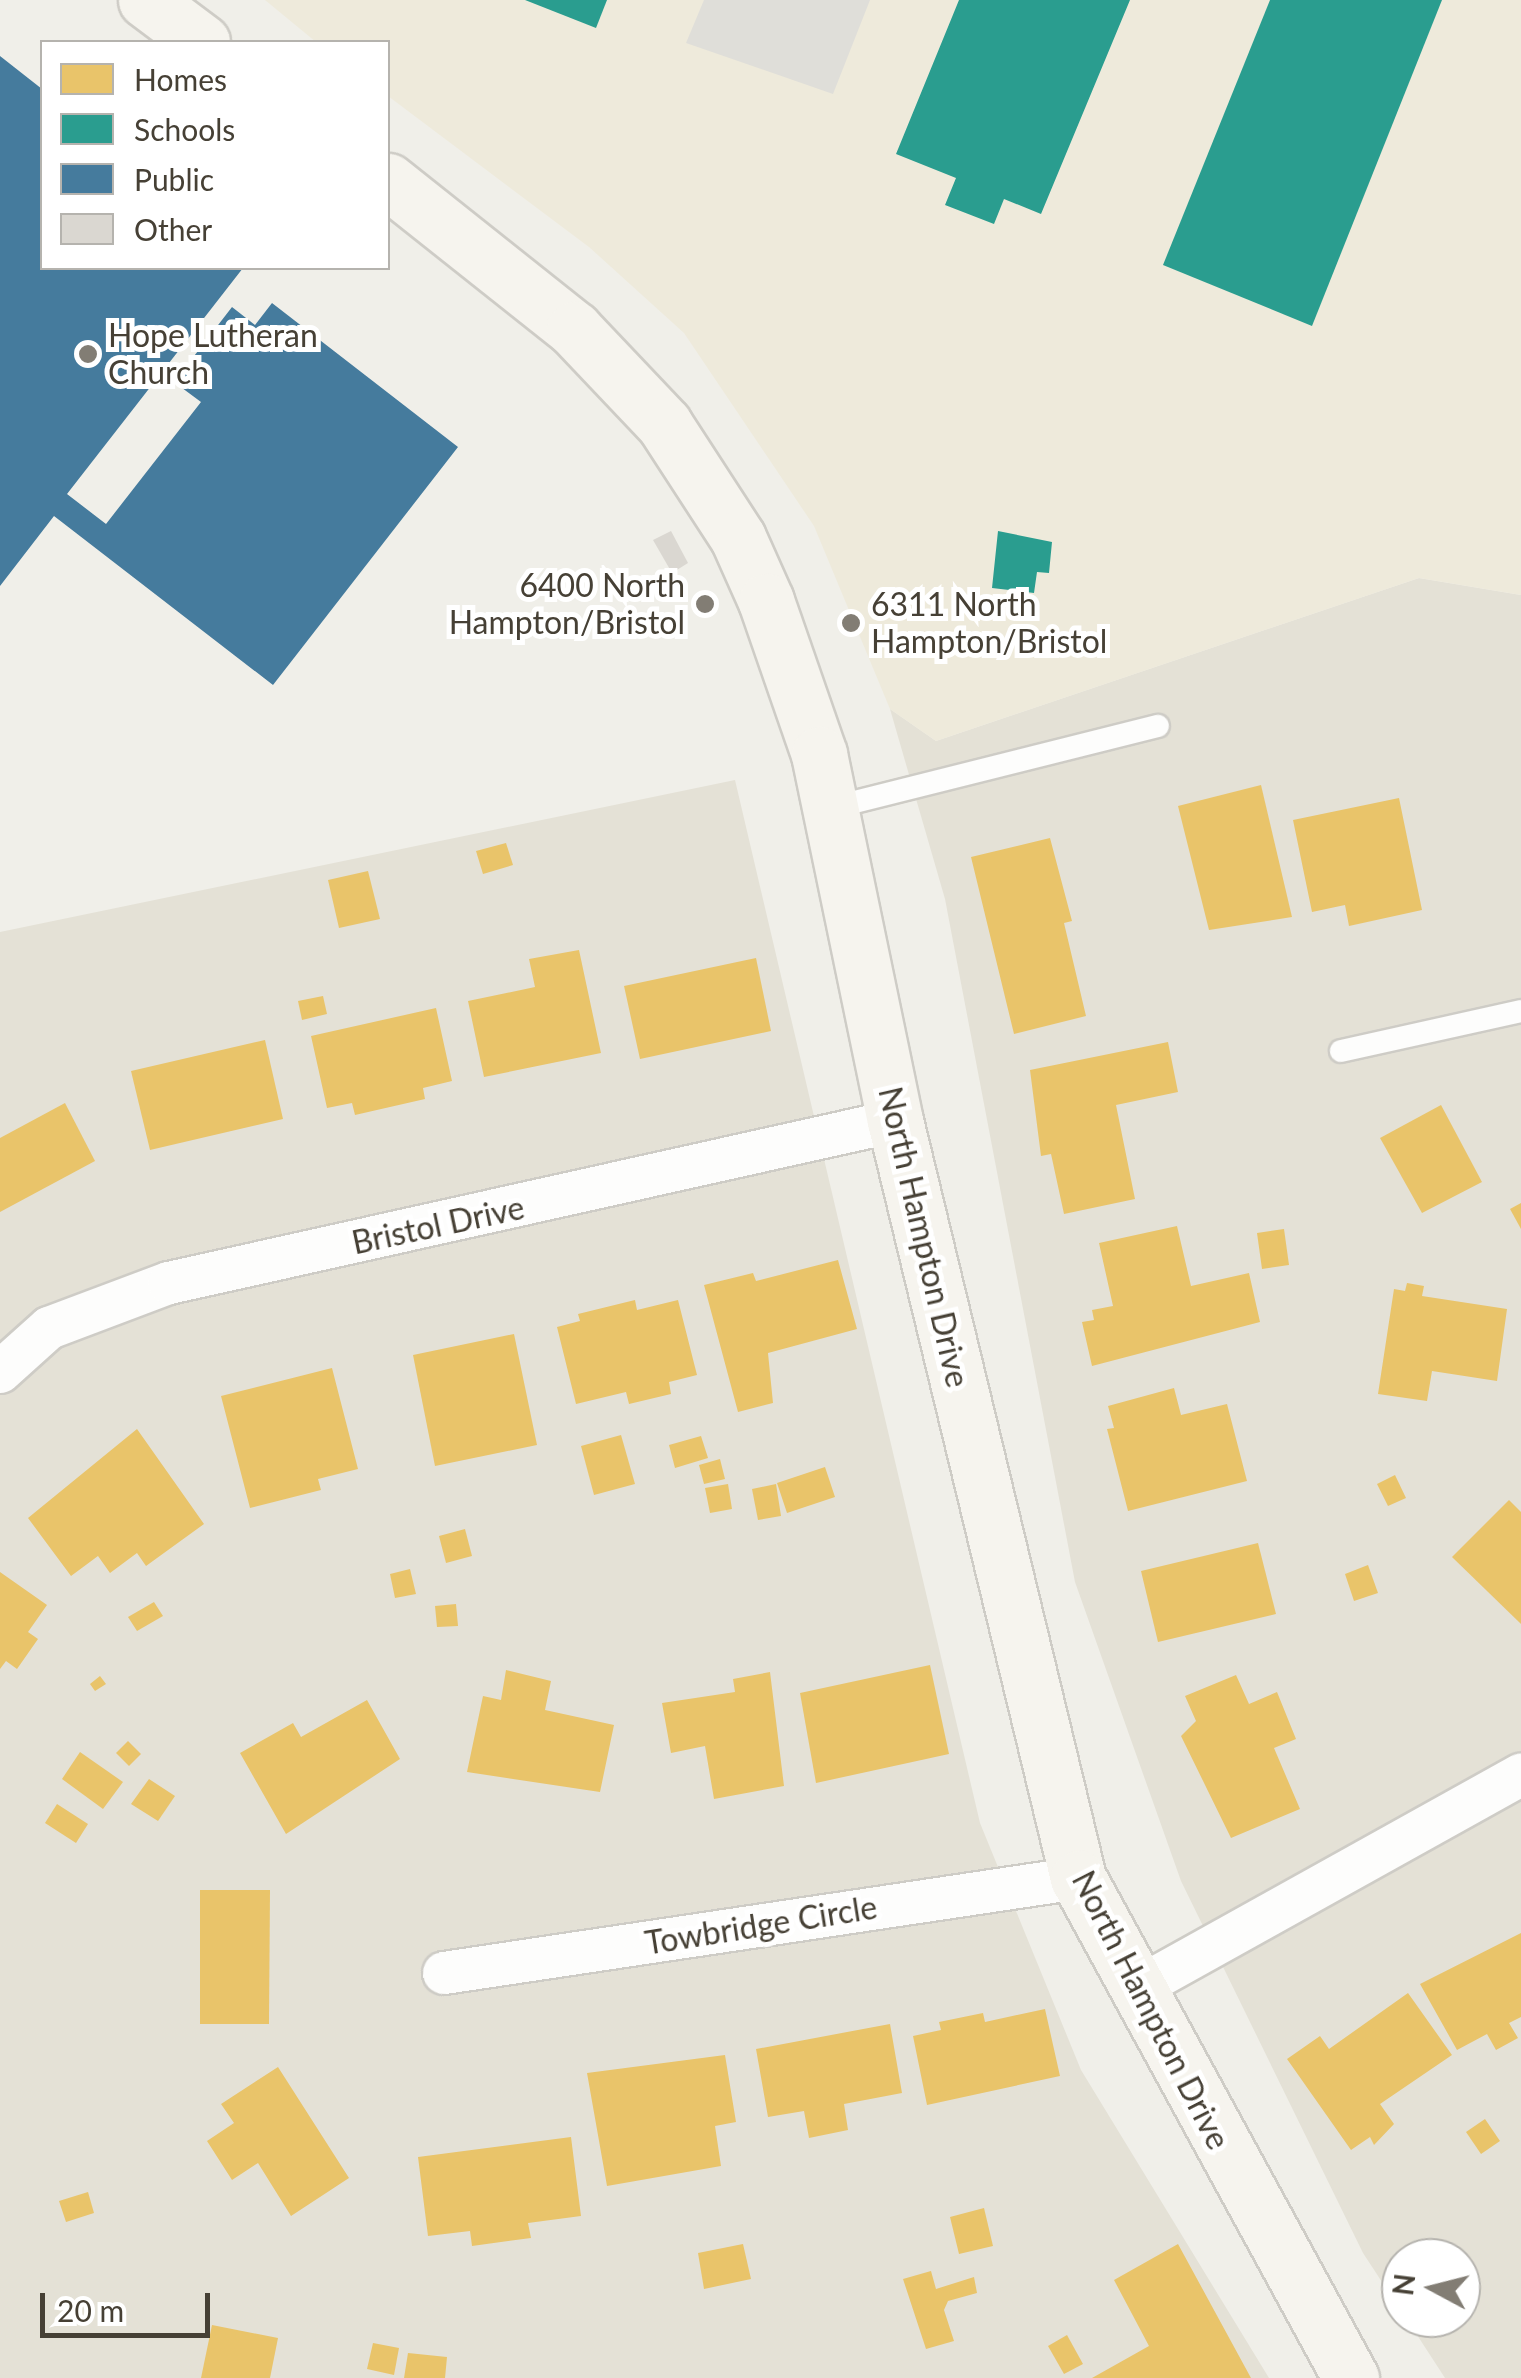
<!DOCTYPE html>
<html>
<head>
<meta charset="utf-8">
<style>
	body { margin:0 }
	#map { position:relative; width:1521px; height:2378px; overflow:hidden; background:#f0efe9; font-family:Lato,sans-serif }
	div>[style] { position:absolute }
	.residential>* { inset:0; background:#e4e1d6 }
	.education>* { inset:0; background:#eeeadb }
	.parking>* { inset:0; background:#dfded9 }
	.homes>* { inset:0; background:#e9c46a }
	.schools>* { inset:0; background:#2a9d8f }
	.public>* { inset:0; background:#457b9d }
	.building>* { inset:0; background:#dad7d1 }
	.roads { filter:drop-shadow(2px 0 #ceccc6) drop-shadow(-2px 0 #ceccc6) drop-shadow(0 2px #ceccc6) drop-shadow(0 -2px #ceccc6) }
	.lane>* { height:22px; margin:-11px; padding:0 11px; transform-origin:11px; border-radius:11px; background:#fdfdfc }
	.street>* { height:42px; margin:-21px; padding:0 21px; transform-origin:21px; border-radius:21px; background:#fdfdfc }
	.secondary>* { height:55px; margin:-27.5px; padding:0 27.5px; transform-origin:27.5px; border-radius:27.5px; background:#f6f4ee }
	.dots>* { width:28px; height:28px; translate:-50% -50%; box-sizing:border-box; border:5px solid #fff; border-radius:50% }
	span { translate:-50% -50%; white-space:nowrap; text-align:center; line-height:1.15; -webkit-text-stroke:10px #fff; paint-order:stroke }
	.poi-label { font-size:32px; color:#464035 }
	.left { translate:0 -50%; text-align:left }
	.right { translate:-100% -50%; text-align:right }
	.street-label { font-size:32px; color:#464035 }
	.legend { position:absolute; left:40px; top:40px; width:350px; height:230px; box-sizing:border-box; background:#fff; border:2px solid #b5b3ae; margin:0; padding:12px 18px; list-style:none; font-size:30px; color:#464035 }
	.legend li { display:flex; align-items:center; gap:20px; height:50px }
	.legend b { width:50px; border:2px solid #b5b3ae }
	.north { position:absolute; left:1381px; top:2238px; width:100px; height:100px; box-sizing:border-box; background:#fff; border:2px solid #b5b3ae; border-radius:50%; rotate:277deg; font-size:28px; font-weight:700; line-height:40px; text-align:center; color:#464035 }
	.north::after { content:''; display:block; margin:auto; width:35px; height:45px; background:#827d74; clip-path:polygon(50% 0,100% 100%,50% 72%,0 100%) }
	.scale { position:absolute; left:40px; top:2293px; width:170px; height:45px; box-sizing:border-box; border:5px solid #464035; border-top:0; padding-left:12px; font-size:30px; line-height:35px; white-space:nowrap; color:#464035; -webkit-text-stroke:8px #fff; paint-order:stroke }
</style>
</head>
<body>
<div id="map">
	<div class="residential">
		<div style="clip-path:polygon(1419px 578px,1521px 595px,1521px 2378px,1445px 2378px,1406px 2318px,1461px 2318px,1461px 2258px,1401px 2258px,1401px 2311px,1363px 2253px,1181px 1881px,1075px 1582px,945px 899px,890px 709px,936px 741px)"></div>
		<div style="clip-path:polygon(735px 780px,980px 1823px,1081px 2070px,1269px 2378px,0 2378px,0 932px)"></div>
	</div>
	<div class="education">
		<div style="clip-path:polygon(265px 0,1521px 0,1521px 595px,1419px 578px,936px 741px,890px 709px,814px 526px,684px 333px,589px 247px,388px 96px,388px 42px,316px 42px)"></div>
	</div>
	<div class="parking">
		<div style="clip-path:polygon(704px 0,870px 0,833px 94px,686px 43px)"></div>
	</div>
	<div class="homes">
		<div style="clip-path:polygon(1261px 785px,1292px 917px,1209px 930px,1178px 806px)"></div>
		<div style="clip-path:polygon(1399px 798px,1422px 910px,1349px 926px,1345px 905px,1312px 912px,1293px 820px)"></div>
		<div style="clip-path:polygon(1050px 838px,1072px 921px,1064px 923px,1086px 1016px,1014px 1034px,971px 857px)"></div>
		<div style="clip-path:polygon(506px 843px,513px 865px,483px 874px,476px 851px)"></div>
		<div style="clip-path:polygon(368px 871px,380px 919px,339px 928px,328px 880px)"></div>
		<div style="clip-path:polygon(579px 950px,601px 1053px,484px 1077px,468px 1001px,535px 987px,529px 959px)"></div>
		<div style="clip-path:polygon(756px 958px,771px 1031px,640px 1059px,624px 986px)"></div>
		<div style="clip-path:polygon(323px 996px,327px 1014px,302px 1020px,298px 1001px)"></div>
		<div style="clip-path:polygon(436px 1008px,452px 1081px,423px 1088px,425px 1099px,355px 1115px,352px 1103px,327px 1108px,311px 1036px)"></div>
		<div style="clip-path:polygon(265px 1040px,283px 1119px,150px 1150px,131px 1071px)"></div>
		<div style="clip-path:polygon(1168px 1042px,1178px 1092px,1116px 1105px,1135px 1199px,1064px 1214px,1051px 1154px,1041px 1156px,1030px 1070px)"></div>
		<div style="clip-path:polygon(65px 1103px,95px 1161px,0 1212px,0 1138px)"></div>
		<div style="clip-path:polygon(1441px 1105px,1482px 1182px,1422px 1213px,1380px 1138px)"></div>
		<div style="clip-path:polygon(1521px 1203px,1521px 1229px,1510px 1209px)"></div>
		<div style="clip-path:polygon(1177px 1226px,1191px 1286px,1249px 1273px,1260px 1322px,1092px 1366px,1082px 1322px,1094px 1320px,1092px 1310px,1113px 1306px,1099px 1243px)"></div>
		<div style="clip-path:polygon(1284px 1229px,1289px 1265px,1262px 1269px,1257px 1233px)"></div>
		<div style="clip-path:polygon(838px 1260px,857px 1329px,768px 1353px,773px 1403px,738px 1412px,704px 1285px,753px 1273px,756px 1281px)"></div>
		<div style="clip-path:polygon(1407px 1283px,1424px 1286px,1422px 1296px,1507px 1309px,1497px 1381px,1432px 1371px,1427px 1401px,1378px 1394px,1394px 1289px,1405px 1291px)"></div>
		<div style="clip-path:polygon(635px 1300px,637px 1310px,678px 1300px,697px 1375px,669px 1382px,671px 1394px,629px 1404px,626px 1392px,576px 1404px,557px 1327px,580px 1321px,578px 1314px)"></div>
		<div style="clip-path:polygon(514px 1334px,537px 1445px,435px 1466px,413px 1355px)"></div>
		<div style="clip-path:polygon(332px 1368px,358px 1469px,318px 1479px,321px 1490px,250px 1508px,221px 1396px)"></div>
		<div style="clip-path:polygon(1174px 1388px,1181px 1415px,1227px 1404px,1247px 1481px,1128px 1511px,1107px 1429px,1114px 1428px,1108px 1406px)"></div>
		<div style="clip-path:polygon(137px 1429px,204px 1524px,146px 1566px,137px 1553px,110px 1573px,98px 1556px,71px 1576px,28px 1518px)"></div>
		<div style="clip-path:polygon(621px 1435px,635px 1484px,594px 1495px,581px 1446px)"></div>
		<div style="clip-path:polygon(701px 1436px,708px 1458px,675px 1468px,669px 1445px)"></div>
		<div style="clip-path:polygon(720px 1459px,725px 1479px,704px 1484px,699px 1465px)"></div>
		<div style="clip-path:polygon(825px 1467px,835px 1497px,787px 1513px,777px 1483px)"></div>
		<div style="clip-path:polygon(1395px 1475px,1406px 1498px,1388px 1506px,1377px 1484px)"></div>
		<div style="clip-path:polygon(728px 1484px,732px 1509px,710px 1513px,705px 1488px)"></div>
		<div style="clip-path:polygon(776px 1484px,781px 1516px,758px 1520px,752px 1489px)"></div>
		<div style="clip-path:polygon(1509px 1500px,1521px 1512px,1521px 1624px,1452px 1557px)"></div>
		<div style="clip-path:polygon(465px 1529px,472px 1556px,446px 1563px,439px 1536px)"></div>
		<div style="clip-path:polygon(1258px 1543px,1276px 1614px,1158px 1642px,1141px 1571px)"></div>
		<div style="clip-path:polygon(1368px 1565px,1378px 1593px,1354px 1601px,1345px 1574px)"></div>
		<div style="clip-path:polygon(410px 1569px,416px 1594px,395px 1598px,390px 1574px)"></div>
		<div style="clip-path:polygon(0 1572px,47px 1605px,28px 1632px,38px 1639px,17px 1669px,6px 1661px,0 1669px)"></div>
		<div style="clip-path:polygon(154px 1602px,163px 1616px,137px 1631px,128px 1617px)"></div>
		<div style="clip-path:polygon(456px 1604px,458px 1626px,437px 1627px,435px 1606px)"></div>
		<div style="clip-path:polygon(930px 1665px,949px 1754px,816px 1783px,800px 1693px)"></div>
		<div style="clip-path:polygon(506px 1670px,551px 1681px,545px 1710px,614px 1725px,600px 1792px,467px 1772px,483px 1696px,501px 1700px)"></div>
		<div style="clip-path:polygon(770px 1672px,784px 1786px,714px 1799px,705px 1746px,671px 1753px,662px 1703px,735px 1692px,733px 1679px)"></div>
		<div style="clip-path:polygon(1236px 1675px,1249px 1704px,1277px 1692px,1296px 1739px,1274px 1748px,1300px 1809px,1231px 1838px,1181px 1736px,1196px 1721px,1185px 1696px)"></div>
		<div style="clip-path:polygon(100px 1676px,106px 1684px,95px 1691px,90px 1684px)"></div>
		<div style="clip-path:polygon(367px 1700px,400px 1759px,286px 1834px,240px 1753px,293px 1723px,301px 1737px)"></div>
		<div style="clip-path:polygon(128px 1741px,141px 1754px,129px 1766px,116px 1753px)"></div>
		<div style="clip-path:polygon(80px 1752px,123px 1782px,103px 1809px,62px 1779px)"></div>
		<div style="clip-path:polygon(149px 1779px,175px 1796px,158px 1821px,131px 1804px)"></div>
		<div style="clip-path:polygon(57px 1804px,88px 1824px,76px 1843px,45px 1823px)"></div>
		<div style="clip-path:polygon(200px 1890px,270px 1890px,269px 2024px,200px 2024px)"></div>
		<div style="clip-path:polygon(1521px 1933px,1521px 2017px,1509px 2023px,1518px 2038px,1496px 2050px,1487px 2034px,1457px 2050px,1420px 1984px)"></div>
		<div style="clip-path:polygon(1408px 1993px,1452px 2055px,1380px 2104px,1394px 2124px,1374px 2145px,1370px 2137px,1351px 2150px,1287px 2059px,1320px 2036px,1329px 2049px)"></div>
		<div style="clip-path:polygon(1045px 2009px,1060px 2076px,927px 2105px,913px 2036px,941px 2030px,939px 2022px,983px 2013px,985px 2022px)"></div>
		<div style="clip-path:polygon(890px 2024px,902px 2093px,844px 2104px,848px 2130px,809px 2138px,804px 2111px,768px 2117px,756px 2049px)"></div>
		<div style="clip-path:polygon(725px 2055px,736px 2122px,715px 2126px,721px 2166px,607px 2186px,587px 2073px)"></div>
		<div style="clip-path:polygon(278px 2067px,349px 2178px,291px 2216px,258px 2163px,232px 2180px,207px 2141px,234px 2123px,221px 2104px)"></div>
		<div style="clip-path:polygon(1485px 2119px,1500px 2141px,1481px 2154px,1466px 2132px)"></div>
		<div style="clip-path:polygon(571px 2137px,581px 2216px,528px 2223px,531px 2238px,472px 2246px,470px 2231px,428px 2236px,418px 2157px)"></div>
		<div style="clip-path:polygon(88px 2192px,94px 2213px,66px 2222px,59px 2201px)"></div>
		<div style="clip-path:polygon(984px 2208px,993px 2246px,959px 2254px,950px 2217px)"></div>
		<div style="clip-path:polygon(743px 2244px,751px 2279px,704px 2289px,698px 2253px)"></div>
		<div style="clip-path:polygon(1178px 2244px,1251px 2378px,1092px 2378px,1149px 2346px,1114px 2280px)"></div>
		<div style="clip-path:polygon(931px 2271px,936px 2289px,974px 2277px,977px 2293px,948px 2301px,944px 2310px,954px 2341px,926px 2349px,903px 2279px)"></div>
		<div style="clip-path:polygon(212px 2325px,278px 2338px,270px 2378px,201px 2378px)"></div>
		<div style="clip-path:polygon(1067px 2335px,1083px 2364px,1064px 2374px,1048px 2346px)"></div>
		<div style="clip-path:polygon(373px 2343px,399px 2348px,394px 2375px,367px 2369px)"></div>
		<div style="clip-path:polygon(408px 2353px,447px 2357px,445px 2378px,404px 2378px)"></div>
	</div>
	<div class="schools">
		<div style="clip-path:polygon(525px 0,607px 0,596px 28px)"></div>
		<div style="clip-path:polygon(959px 0,1130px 0,1041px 214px,1004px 199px,994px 224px,945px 205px,956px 178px,896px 154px)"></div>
		<div style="clip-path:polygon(1270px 0,1442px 0,1312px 326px,1163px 265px)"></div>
		<div style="clip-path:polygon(998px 531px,1052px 542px,1049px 573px,1037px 572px,1034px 593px,992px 588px)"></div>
	</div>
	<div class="public">
		<div style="clip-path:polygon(0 56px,42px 89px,42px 268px,243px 268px,67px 494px,106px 524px,201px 402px,174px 382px,232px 307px,255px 325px,272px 303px,458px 447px,273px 685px,54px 516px,0 586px)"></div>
	</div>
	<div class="building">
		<div style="clip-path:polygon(671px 531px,688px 563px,672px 573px,653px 540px)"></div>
	</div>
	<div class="roads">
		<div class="lane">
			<div style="left:831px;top:808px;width:337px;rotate:-14.1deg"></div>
			<div style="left:1341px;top:1051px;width:184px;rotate:-12.5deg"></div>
		</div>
		<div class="street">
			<div style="left:0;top:1372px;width:66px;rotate:-41.9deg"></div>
			<div style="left:49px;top:1328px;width:128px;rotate:-20.6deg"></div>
			<div style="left:169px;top:1283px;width:744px;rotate:-12.58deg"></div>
			<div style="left:444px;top:1973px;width:641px;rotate:-8.52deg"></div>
			<div style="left:1134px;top:1990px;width:443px;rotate:-29.1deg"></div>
		</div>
		<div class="secondary">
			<div style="left:146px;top:0;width:70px;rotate:36.9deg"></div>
			<div style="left:388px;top:181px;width:238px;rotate:38.5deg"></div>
			<div style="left:574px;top:329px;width:131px;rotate:46.5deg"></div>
			<div style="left:664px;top:424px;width:136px;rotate:57deg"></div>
			<div style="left:738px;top:538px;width:69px;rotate:66deg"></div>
			<div style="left:766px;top:601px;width:162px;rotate:70.9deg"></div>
			<div style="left:819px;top:754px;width:375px;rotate:78.3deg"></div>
			<div style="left:895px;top:1121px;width:779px;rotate:76.41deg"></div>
			<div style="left:1078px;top:1878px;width:570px;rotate:61.37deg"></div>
		</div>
	</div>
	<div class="dots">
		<div style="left:88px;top:354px;background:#827d74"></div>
		<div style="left:705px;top:604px;background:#827d74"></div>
		<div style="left:851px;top:623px;background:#827d74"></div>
	</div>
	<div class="poi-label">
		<span class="left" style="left:108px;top:354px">Hope Lutheran<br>Church</span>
		<span class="right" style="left:685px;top:604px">6400 North<br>Hampton/Bristol</span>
		<span class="left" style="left:871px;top:623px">6311 North<br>Hampton/Bristol</span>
	</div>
	<div class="street-label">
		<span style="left:438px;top:1225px;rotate:-12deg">Bristol Drive</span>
		<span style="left:924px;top:1237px;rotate:77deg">North Hampton Drive</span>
		<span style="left:761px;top:1925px;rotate:-9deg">Towbridge Circle</span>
		<span style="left:1151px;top:2010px;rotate:63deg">North Hampton Drive</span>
	</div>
	<ul class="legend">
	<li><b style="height:28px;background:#e9c46a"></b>Homes</li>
	<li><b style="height:28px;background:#2a9d8f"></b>Schools</li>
	<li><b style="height:28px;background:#457b9d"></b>Public</li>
	<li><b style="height:28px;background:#dad7d1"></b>Other</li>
	</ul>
	<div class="north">N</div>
	<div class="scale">20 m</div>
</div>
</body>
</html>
